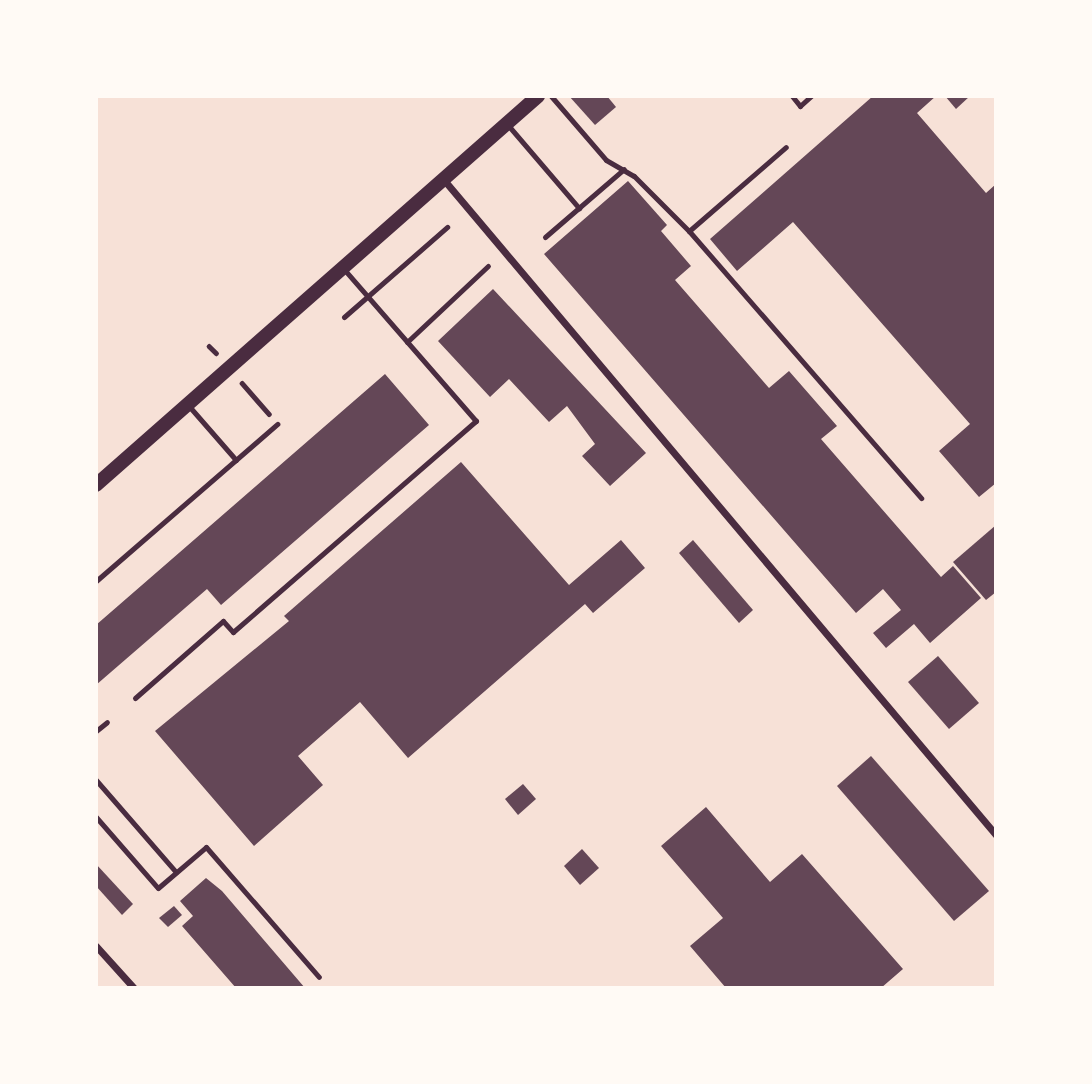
<!DOCTYPE html>
<html>
<head>
<meta charset="utf-8">
<style>
	body { margin:0 }
	#map { position:relative; width:1092px; height:1084px; overflow:hidden; background:#f7e1d7; font-family:"Nunito Sans",sans-serif }
	div>[style] { position:absolute }
	.building>* { inset:0; background:#644757 }
	.path>* { height:4.5px; margin:-2.25px; padding:0 2.25px; transform-origin:2.25px; border-radius:2.25px; background:#4a2c40 }
	.service>* { height:5px; margin:-2.5px; padding:0 2.5px; transform-origin:2.5px; border-radius:2.5px; background:#4a2c40 }
	.minor>* { height:7px; margin:-3.5px; padding:0 3.5px; transform-origin:3.5px; border-radius:3.5px; background:#4a2c40 }
	.secondary>* { height:14px; margin:-7px; padding:0 7px; transform-origin:7px; border-radius:7px; background:#4a2c40 }
	span { translate:-50% -50%; white-space:nowrap; text-align:center; line-height:1.15; -webkit-text-stroke:7px #fffaf5; paint-order:stroke }
	.frame { position:absolute; inset:0; border:98px solid #fffaf5; pointer-events:none }
</style>
</head>
<body>
<div id="map">
	<div class="building">
		<div style="clip-path:polygon(569px 96px,607px 96px,616px 107px,595px 125px)"></div>
		<div style="clip-path:polygon(873px 96px,936px 96px,917px 113px,986px 193px,996px 184px,996px 483px,979px 497px,939px 451px,970px 424px,793px 222px,737px 271px,710px 239px)"></div>
		<div style="clip-path:polygon(945px 96px,970px 96px,956px 109px)"></div>
		<div style="clip-path:polygon(628px 181px,667px 225px,661px 231px,691px 266px,675px 280px,769px 388px,789px 371px,837px 426px,821px 439px,941px 577px,953px 566px,981px 598px,930px 643px,914px 624px,886px 648px,873px 633px,901px 610px,883px 589px,856px 613px,544px 254px)"></div>
		<div style="clip-path:polygon(493px 289px,646px 453px,610px 486px,582px 456px,595px 444px,567px 406px,549px 422px,509px 379px,490px 397px,438px 341px)"></div>
		<div style="clip-path:polygon(385px 374px,429px 425px,221px 605px,207px 589px,96px 685px,96px 625px)"></div>
		<div style="clip-path:polygon(461px 462px,569px 585px,621px 540px,645px 568px,593px 613px,585px 604px,408px 758px,360px 702px,298px 756px,323px 785px,254px 846px,155px 731px,289px 621px,284px 616px)"></div>
		<div style="clip-path:polygon(996px 525px,996px 592px,986px 600px,953px 562px)"></div>
		<div style="clip-path:polygon(693px 540px,753px 610px,739px 623px,679px 553px)"></div>
		<div style="clip-path:polygon(938px 656px,979px 703px,949px 729px,908px 682px)"></div>
		<div style="clip-path:polygon(871px 756px,989px 891px,954px 921px,837px 786px)"></div>
		<div style="clip-path:polygon(523px 784px,536px 799px,518px 815px,505px 799px)"></div>
		<div style="clip-path:polygon(706px 807px,770px 882px,802px 854px,903px 969px,881px 988px,726px 988px,690px 946px,723px 918px,661px 846px)"></div>
		<div style="clip-path:polygon(582px 849px,599px 868px,580px 885px,564px 866px)"></div>
		<div style="clip-path:polygon(96px 864px,133px 904px,122px 915px,96px 886px)"></div>
		<div style="clip-path:polygon(206px 878px,222px 891px,305px 988px,236px 988px,182px 926px,193px 916px,180px 901px)"></div>
		<div style="clip-path:polygon(174px 906px,182px 915px,168px 927px,159px 918px)"></div>
	</div>
	<div class="path">
		<div style="left:209px;top:346px;width:10px;rotate:45deg"></div>
		<div style="left:242px;top:383px;width:41px;rotate:48.9deg"></div>
	</div>
	<div class="service">
		<div style="left:551px;top:96px;width:84px;rotate:49.3deg"></div>
		<div style="left:606px;top:160px;width:32px;rotate:30deg"></div>
		<div style="left:634px;top:176px;width:78px;rotate:45deg"></div>
		<div style="left:689px;top:231px;width:354px;rotate:49deg"></div>
		<div style="left:792px;top:96px;width:13px;rotate:51deg"></div>
		<div style="left:800px;top:106px;width:15px;rotate:-42deg"></div>
		<div style="left:507px;top:124px;width:111px;rotate:49.4deg"></div>
		<div style="left:689px;top:231px;width:128px;rotate:-40.9deg"></div>
		<div style="left:545px;top:237px;width:104px;rotate:-40.7deg"></div>
		<div style="left:344px;top:317px;width:137px;rotate:-41.1deg"></div>
		<div style="left:407px;top:342px;width:111px;rotate:-43.2deg"></div>
		<div style="left:188px;top:405px;width:73px;rotate:48.9deg"></div>
		<div style="left:96px;top:581px;width:240px;rotate:-40.9deg"></div>
		<div style="left:135px;top:698px;width:117px;rotate:-41.2deg"></div>
		<div style="left:223px;top:621px;width:15px;rotate:48deg"></div>
		<div style="left:233px;top:632px;width:322px;rotate:-41deg"></div>
		<div style="left:476px;top:421px;width:203px;rotate:-131deg"></div>
		<div style="left:96px;top:731px;width:14px;rotate:-39deg"></div>
		<div style="left:96px;top:780px;width:122px;rotate:49deg"></div>
		<div style="left:96px;top:817px;width:94px;rotate:48.9deg"></div>
		<div style="left:158px;top:888px;width:63px;rotate:-40.5deg"></div>
		<div style="left:206px;top:847px;width:172px;rotate:49deg"></div>
	</div>
	<div class="minor">
		<div style="left:444px;top:180px;width:857px;rotate:49.88deg"></div>
		<div style="left:96px;top:946px;width:57px;rotate:47.9deg"></div>
	</div>
	<div class="secondary">
		<div style="left:96px;top:485px;width:589px;rotate:-41.35deg"></div>
	</div>
	<div class="frame"></div>
</div>
</body>
</html>
